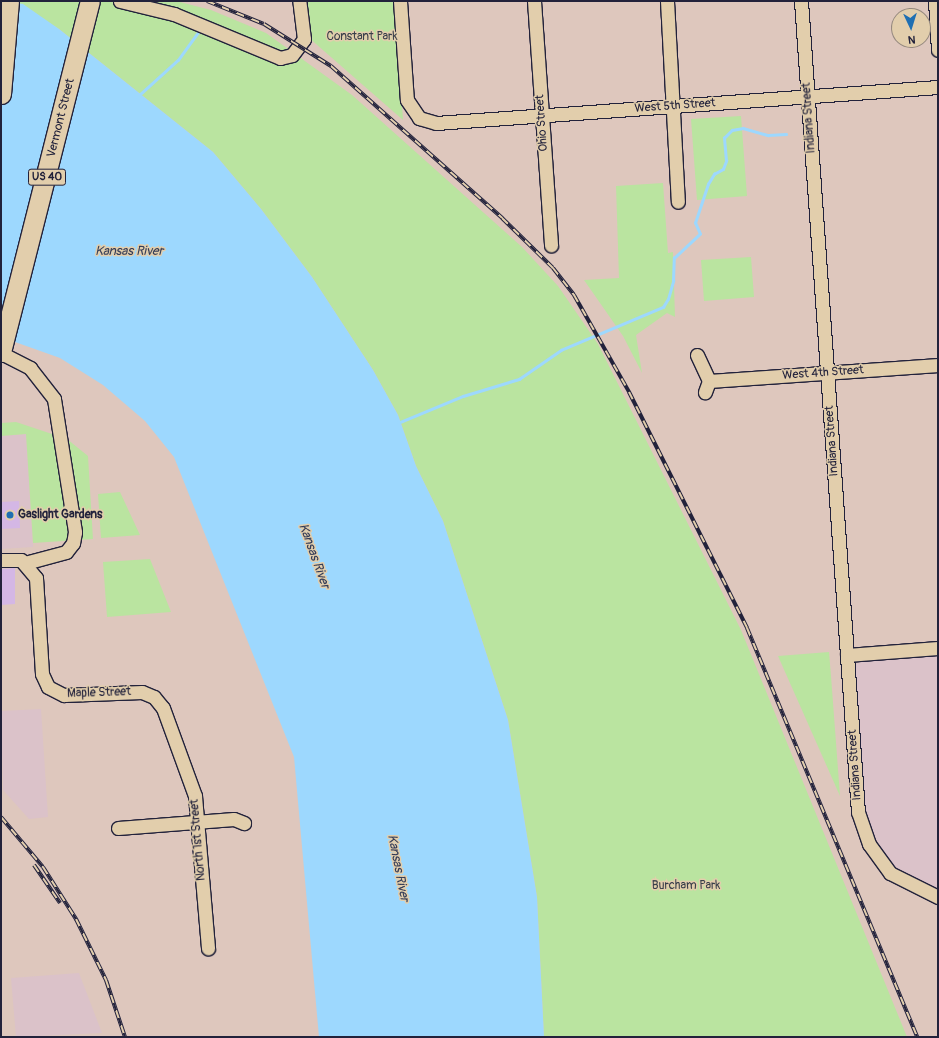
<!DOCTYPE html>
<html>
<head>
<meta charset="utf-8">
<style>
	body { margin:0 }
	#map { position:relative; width:939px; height:1038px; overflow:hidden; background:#dec7bd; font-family:Pangolin,sans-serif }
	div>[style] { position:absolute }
	.built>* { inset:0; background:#dbc2c9 }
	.green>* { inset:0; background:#bae4a0 }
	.water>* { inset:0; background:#9dd8fe }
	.stream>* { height:2.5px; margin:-1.25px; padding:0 1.25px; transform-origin:1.25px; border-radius:1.25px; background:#9dd8fe }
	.building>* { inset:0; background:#d4b7e5 }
	.roads { filter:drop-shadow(1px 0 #22223b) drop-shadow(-1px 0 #22223b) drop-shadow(0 1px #22223b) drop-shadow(0 -1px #22223b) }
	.minor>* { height:13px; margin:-6.5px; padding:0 6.5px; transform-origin:6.5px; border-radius:6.5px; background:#e2ceac }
	.highway>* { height:19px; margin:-9.5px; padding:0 9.5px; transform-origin:9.5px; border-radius:9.5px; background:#e2ceac }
	.rail>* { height:4px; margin-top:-2px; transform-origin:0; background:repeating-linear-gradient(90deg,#e2ceac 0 8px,#22223b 0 16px); box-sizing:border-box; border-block:1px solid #22223b }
	.dots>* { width:11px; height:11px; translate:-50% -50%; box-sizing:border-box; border:2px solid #e2ceac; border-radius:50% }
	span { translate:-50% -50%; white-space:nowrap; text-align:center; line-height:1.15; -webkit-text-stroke:3px #e2ceac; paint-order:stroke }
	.shield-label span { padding:1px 3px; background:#e2ceac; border:1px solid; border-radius:3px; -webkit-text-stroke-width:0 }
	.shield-label { font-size:11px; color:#22223b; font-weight:700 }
	.park-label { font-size:12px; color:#393f4a }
	.street-label { font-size:12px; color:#22223b }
	.poi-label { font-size:12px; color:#22223b; font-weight:700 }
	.left { translate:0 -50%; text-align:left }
	.water-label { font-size:13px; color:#343d58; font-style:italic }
	.frame { position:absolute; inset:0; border:2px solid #22223b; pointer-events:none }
	.north { position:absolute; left:891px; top:8px; width:40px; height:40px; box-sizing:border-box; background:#e2ceac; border:1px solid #95897f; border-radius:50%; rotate:176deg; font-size:11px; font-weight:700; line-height:16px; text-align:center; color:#22223b }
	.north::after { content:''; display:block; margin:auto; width:14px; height:18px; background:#1f6fb2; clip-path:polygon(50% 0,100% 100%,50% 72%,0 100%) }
</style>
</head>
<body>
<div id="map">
	<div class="built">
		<div style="clip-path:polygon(26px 434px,33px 547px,1px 549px,1px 436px)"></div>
		<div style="clip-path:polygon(938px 654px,938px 892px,893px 866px,869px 828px,863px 808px,854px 666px,861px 660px)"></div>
		<div style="clip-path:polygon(41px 709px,48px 817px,29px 819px,3px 790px,1px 711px)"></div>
		<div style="clip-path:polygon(79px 973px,102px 1033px,16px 1037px,11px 978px)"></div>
	</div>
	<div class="green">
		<div style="clip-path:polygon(14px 1px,176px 1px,211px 10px,266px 33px,352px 95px,522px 247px,558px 286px,598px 344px,741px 630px,907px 1037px,544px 1037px,537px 897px,508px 720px,443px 521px,416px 466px,398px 415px,373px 370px,312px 277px,261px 209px,213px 152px,59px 29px)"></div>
		<div style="clip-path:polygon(303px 1px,395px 1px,403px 120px,308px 37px)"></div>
		<div style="clip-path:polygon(741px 116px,747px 196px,697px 200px,691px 119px)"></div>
		<div style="clip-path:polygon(663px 183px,668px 253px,673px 252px,675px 317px,667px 313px,636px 335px,642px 373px,623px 336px,584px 280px,619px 278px,616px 186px)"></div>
		<div style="clip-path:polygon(751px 257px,754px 297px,704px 301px,701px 260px)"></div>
		<div style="clip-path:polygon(16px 422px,67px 439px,88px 456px,93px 539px,33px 543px,26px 434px,1px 436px,1px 423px)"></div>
		<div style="clip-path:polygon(120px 492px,140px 535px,101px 538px,98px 494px)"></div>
		<div style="clip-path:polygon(150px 559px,171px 612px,107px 617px,103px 562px)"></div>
		<div style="clip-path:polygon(829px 652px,831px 676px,840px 796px,778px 656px)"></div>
	</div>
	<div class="water">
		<div style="clip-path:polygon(1px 1px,23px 4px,59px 29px,213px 152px,261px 209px,312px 277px,373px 370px,398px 415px,416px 466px,443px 521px,508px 720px,537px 897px,544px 1037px,319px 1037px,294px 757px,174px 457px,145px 421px,103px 385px,60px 358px,1px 337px)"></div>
	</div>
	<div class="stream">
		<div style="left:137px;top:97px;width:55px;rotate:-42.1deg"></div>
		<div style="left:178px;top:60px;width:34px;rotate:-54deg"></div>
		<div style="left:398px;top:423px;width:70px;rotate:-22.6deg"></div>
		<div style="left:463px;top:396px;width:59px;rotate:-16.9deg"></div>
		<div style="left:519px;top:379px;width:51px;rotate:-34.6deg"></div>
		<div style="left:561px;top:350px;width:111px;rotate:-22.9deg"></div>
		<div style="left:663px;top:307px;width:9px;rotate:-58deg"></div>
		<div style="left:668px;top:299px;width:19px;rotate:-74deg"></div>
		<div style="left:673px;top:281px;width:23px;rotate:-88deg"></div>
		<div style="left:674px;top:258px;width:35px;rotate:-43deg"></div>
		<div style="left:700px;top:234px;width:12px;rotate:-114deg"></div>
		<div style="left:695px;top:223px;width:41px;rotate:-71.6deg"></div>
		<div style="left:708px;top:184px;width:12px;rotate:-59deg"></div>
		<div style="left:714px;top:174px;width:10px;rotate:-29deg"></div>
		<div style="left:723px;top:169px;width:9px;rotate:-69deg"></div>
		<div style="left:726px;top:161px;width:23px;rotate:-95deg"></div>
		<div style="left:724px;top:138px;width:11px;rotate:-45deg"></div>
		<div style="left:732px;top:130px;width:11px;rotate:-10deg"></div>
		<div style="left:743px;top:128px;width:26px;rotate:16deg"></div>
		<div style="left:768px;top:135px;width:18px;rotate:-3deg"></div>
	</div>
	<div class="building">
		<div style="clip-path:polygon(19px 501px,20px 528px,1px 529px,1px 502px)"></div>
		<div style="clip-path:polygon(15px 568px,15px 604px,1px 605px,1px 569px)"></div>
	</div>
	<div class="roads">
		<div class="minor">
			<div style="left:120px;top:1px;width:56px;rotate:13.5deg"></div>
			<div style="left:174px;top:14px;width:115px;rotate:22.5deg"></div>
			<div style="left:280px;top:58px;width:12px;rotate:-14deg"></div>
			<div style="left:292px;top:55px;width:20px;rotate:-53deg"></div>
			<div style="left:304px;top:39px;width:38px;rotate:-97deg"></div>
			<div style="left:400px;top:1px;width:99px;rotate:86deg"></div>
			<div style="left:407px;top:100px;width:22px;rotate:56deg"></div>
			<div style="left:419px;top:118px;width:18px;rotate:16deg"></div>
			<div style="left:436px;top:123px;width:503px;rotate:-4.1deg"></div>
			<div style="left:534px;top:1px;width:245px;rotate:86deg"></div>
			<div style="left:667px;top:1px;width:201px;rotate:86.9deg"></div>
			<div style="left:801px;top:1px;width:813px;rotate:85.98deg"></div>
			<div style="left:858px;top:812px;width:34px;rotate:71deg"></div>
			<div style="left:869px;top:844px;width:36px;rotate:54deg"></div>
			<div style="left:890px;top:873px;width:54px;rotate:26.6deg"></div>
			<div style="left:935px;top:1px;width:49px;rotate:86.5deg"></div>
			<div style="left:1px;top:353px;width:33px;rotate:27deg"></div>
			<div style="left:30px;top:368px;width:39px;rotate:52deg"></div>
			<div style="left:54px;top:399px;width:135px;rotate:81deg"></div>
			<div style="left:75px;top:532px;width:11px;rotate:100deg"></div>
			<div style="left:73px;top:543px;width:11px;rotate:128deg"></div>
			<div style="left:66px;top:552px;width:42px;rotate:165deg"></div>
			<div style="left:697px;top:355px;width:29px;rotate:65deg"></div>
			<div style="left:709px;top:381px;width:12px;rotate:110deg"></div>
			<div style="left:709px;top:381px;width:230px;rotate:-4deg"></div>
			<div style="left:1px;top:560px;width:20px"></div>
			<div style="left:21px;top:560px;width:23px;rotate:50deg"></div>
			<div style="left:36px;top:578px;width:96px;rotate:86.4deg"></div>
			<div style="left:42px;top:674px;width:14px;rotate:65deg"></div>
			<div style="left:48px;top:687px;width:18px;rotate:27deg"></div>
			<div style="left:64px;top:695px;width:78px;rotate:-2.2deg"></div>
			<div style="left:142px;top:692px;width:13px;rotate:23deg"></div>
			<div style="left:154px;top:697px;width:14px;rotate:51deg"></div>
			<div style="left:163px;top:708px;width:94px;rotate:70deg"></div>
			<div style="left:195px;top:796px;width:153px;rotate:85.1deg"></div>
			<div style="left:847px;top:655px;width:91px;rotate:-4.4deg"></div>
			<div style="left:118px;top:828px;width:116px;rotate:-4.4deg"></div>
			<div style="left:234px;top:819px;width:11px;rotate:22deg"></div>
		</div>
		<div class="highway">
			<div style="left:1px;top:94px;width:93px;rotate:-85.1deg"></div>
			<div style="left:1px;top:352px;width:362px;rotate:-75.8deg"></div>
		</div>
	</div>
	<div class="rail">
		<div style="left:207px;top:1px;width:61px;rotate:22deg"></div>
		<div style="left:264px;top:24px;width:79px;rotate:32.1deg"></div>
		<div style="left:331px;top:66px;width:229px;rotate:41.6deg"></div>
		<div style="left:502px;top:218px;width:71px;rotate:44.4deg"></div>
		<div style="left:553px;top:268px;width:34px;rotate:52deg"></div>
		<div style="left:574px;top:295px;width:112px;rotate:60.4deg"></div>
		<div style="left:629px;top:392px;width:264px;rotate:63.4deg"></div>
		<div style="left:747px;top:628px;width:443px;rotate:67.4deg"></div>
		<div style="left:1px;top:817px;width:65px;rotate:50deg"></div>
		<div style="left:43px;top:867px;width:62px;rotate:57.6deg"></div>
		<div style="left:76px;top:919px;width:68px;rotate:63.8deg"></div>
		<div style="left:106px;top:980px;width:60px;rotate:71.6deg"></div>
		<div style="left:34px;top:865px;width:46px;rotate:55.6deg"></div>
	</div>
	<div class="dots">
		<div style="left:10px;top:515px;background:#1f6fb2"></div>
	</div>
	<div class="shield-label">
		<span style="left:47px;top:177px">US 40</span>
	</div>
	<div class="park-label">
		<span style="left:362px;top:37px">Constant Park</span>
		<span style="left:686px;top:886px">Burcham Park</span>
	</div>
	<div class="street-label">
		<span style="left:675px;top:106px;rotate:-4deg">West 5th Street</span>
		<span style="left:61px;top:118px;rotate:-76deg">Vermont Street</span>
		<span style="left:809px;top:118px;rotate:-94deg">Indiana Street</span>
		<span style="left:542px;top:123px;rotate:-94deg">Ohio Street</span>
		<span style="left:823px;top:373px;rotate:-4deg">West 4th Street</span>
		<span style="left:832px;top:441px;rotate:-94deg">Indiana Street</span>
		<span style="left:99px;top:693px;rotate:-2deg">Maple Street</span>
		<span style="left:855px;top:765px;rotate:-94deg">Indiana Street</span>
		<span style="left:198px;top:840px;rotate:-95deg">North 1st Street</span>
	</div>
	<div class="poi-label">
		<span class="left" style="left:18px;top:515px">Gaslight Gardens</span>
	</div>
	<div class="water-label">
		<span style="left:129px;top:251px">Kansas River</span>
		<span style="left:314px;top:556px;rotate:70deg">Kansas River</span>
		<span style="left:398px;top:868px;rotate:79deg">Kansas River</span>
	</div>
	<div class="frame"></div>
	<div class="north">N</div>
</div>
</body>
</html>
